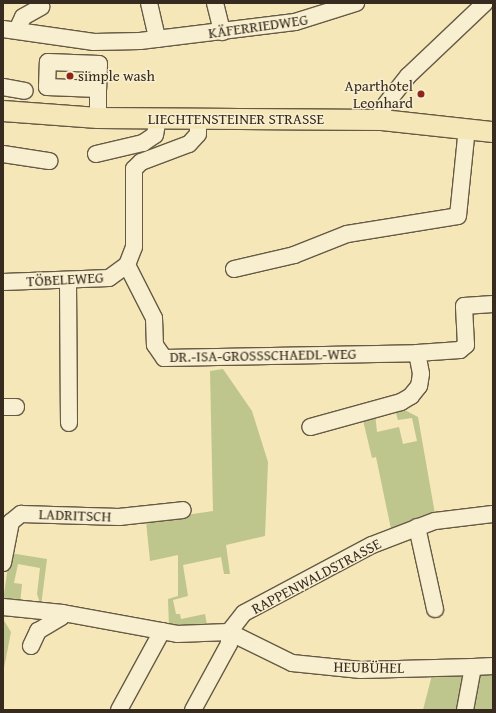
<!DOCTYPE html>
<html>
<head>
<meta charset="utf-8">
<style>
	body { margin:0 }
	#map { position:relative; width:496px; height:713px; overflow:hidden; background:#f5e7b7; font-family:"Gentium Book Plus",serif }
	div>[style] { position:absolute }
	.green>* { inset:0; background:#bec58d }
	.roads { filter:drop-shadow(1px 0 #665a46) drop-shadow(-1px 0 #665a46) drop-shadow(0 1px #665a46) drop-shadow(0 -1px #665a46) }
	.minor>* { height:16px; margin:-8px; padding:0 8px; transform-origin:8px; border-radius:8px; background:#f8efd0 }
	.major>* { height:20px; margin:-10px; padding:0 10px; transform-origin:10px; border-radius:10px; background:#f5e7b7 }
	.dots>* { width:11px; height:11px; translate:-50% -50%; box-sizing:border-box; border:2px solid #f8efd0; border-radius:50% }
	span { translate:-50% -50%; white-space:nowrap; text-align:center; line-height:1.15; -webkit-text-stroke:3px #f8efd0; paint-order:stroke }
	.street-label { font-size:15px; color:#372b20 }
	.poi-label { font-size:15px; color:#372b20 }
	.left { translate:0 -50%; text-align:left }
	.right { translate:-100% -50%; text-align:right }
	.frame { position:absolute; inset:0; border:4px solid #372b20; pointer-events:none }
</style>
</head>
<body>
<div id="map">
	<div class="green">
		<div style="clip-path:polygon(223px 369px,252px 411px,268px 462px,265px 536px,226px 545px,230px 574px,224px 574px,221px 557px,183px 565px,188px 596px,173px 600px,176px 614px,180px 614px,181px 619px,205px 614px,207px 625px,169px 627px,168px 599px,178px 596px,178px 555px,150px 561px,146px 521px,213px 511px,210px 371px)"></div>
		<div style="clip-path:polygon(397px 406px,418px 417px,435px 514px,391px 529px,376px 457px,372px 458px,362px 416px,375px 413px,377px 432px,399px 427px,403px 444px,417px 441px,412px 418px,398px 420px,394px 407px)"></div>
		<div style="clip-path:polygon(10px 553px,47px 559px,41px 606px,37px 594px,40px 568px,18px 564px,14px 583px,22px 584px,20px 604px,3px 601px)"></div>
		<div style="clip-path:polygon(3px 619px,11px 632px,3px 673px)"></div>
		<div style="clip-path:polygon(493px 673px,493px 710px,423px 710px,432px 675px)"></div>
	</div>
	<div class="roads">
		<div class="minor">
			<div style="left:149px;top:3px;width:37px;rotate:77deg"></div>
			<div style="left:215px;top:3px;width:30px;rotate:76deg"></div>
			<div style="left:3px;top:29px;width:92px;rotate:8.1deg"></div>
			<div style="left:94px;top:42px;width:46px;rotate:-1.2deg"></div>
			<div style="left:140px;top:41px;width:156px;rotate:-7deg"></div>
			<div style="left:295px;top:22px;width:64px;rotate:-17.3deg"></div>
			<div style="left:17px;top:30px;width:14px;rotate:-65deg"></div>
			<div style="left:23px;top:17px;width:21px;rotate:-29deg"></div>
			<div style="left:48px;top:62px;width:51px;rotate:2.2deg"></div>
			<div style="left:99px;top:64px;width:25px;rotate:92deg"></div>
			<div style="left:98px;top:89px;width:51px;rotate:-177.8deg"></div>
			<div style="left:47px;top:87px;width:25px;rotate:-88deg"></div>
			<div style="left:3px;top:87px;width:22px;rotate:10deg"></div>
			<div style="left:98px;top:118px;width:29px;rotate:-90deg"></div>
			<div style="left:382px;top:120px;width:11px;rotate:-90deg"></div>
			<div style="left:382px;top:109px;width:42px;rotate:-51.8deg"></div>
			<div style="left:408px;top:76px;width:106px;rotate:-43.5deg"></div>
			<div style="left:3px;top:154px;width:47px;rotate:8.7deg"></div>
			<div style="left:96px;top:154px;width:48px;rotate:-13.2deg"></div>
			<div style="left:143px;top:143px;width:14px;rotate:-34deg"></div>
			<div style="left:155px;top:135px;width:17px;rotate:-80deg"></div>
			<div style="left:127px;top:265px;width:59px;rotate:63deg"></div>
			<div style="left:154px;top:318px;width:27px;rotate:88deg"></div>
			<div style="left:155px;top:345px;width:16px;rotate:55deg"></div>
			<div style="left:164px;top:358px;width:253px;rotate:-1.1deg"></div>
			<div style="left:417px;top:353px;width:21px;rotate:79deg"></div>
			<div style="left:421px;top:374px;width:12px;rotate:99deg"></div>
			<div style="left:419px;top:386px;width:13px;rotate:129deg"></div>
			<div style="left:411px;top:396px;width:12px;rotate:149deg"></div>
			<div style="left:401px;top:402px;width:94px;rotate:164.6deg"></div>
			<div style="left:234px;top:269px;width:62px;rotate:-13.1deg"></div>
			<div style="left:294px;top:255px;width:57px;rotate:-21.6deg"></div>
			<div style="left:347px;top:234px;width:112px;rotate:-9.2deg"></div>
			<div style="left:458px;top:216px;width:88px;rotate:-84.2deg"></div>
			<div style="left:3px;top:282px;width:106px;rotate:-2.2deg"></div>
			<div style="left:109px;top:278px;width:22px;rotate:-36deg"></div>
			<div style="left:127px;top:265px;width:19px;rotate:-69deg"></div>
			<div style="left:134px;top:247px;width:78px;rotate:-90deg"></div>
			<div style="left:134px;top:169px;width:10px;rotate:-45deg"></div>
			<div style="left:141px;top:162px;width:51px;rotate:-20.6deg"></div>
			<div style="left:189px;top:144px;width:13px;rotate:-48deg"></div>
			<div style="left:198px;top:134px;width:17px;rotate:-90deg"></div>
			<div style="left:68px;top:282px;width:141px;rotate:89.6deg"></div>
			<div style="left:417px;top:353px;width:43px;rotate:-4deg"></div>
			<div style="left:460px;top:350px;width:8px;rotate:-40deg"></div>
			<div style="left:466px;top:345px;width:39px;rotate:-93deg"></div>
			<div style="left:464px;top:306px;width:29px;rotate:-4deg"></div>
			<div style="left:3px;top:407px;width:13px"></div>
			<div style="left:417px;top:527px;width:84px;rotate:77.6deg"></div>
			<div style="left:3px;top:563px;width:42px;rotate:-79deg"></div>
			<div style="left:11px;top:522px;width:13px;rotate:-39deg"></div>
			<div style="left:21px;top:514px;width:98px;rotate:1.8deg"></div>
			<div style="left:119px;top:517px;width:64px;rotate:-6.2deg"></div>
			<div style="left:3px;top:607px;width:60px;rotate:5.7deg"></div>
			<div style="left:63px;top:613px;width:116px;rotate:10.4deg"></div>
			<div style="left:177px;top:634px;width:52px;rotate:-2.2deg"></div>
			<div style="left:229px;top:632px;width:70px;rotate:26.2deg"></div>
			<div style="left:292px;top:663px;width:69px;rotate:5.8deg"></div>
			<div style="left:361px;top:670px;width:112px;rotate:-1.5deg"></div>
			<div style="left:473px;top:667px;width:44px;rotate:100.5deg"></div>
			<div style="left:229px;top:632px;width:24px;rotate:-52deg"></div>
			<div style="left:244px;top:613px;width:145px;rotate:-28deg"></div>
			<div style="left:372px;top:545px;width:67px;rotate:-20.9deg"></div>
			<div style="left:435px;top:521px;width:58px;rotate:-6.9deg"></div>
			<div style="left:31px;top:646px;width:17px;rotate:-65deg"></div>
			<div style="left:38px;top:631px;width:27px;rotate:-31deg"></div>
			<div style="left:61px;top:617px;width:4px;rotate:-63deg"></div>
			<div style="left:473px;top:667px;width:20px;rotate:-3deg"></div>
			<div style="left:119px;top:710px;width:90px;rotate:-61.4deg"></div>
			<div style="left:193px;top:710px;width:75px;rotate:-61.4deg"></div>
			<div style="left:229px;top:644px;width:12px;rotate:-90deg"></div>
		</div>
		<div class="major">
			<div style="left:3px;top:111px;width:95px;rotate:4.2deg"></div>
			<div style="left:98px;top:118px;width:284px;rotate:0.4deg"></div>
			<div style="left:382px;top:120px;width:112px;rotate:6.2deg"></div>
		</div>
	</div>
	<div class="dots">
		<div style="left:70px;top:76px;background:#8f2418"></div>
		<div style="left:421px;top:94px;background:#8f2418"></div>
	</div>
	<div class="street-label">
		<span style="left:258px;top:26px;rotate:-8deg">KÄFERRIEDWEG</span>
		<span style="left:236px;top:119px">LIECHTENSTEINER STRASSE</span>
		<span style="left:65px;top:279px;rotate:-3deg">TÖBELEWEG</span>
		<span style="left:263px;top:355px;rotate:-1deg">DR.-ISA-GROSSSCHAEDL-WEG</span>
		<span style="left:75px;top:515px;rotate:2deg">LADRITSCH</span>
		<span style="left:316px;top:576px;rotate:-28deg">RAPPENWALDSTRASSE</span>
		<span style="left:369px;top:667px;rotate:1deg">HEUBÜHEL</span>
	</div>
	<div class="poi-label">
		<span class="left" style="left:78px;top:76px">simple wash</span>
		<span class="right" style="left:413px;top:94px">Aparthotel<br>Leonhard</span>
	</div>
	<div class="frame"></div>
</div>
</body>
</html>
